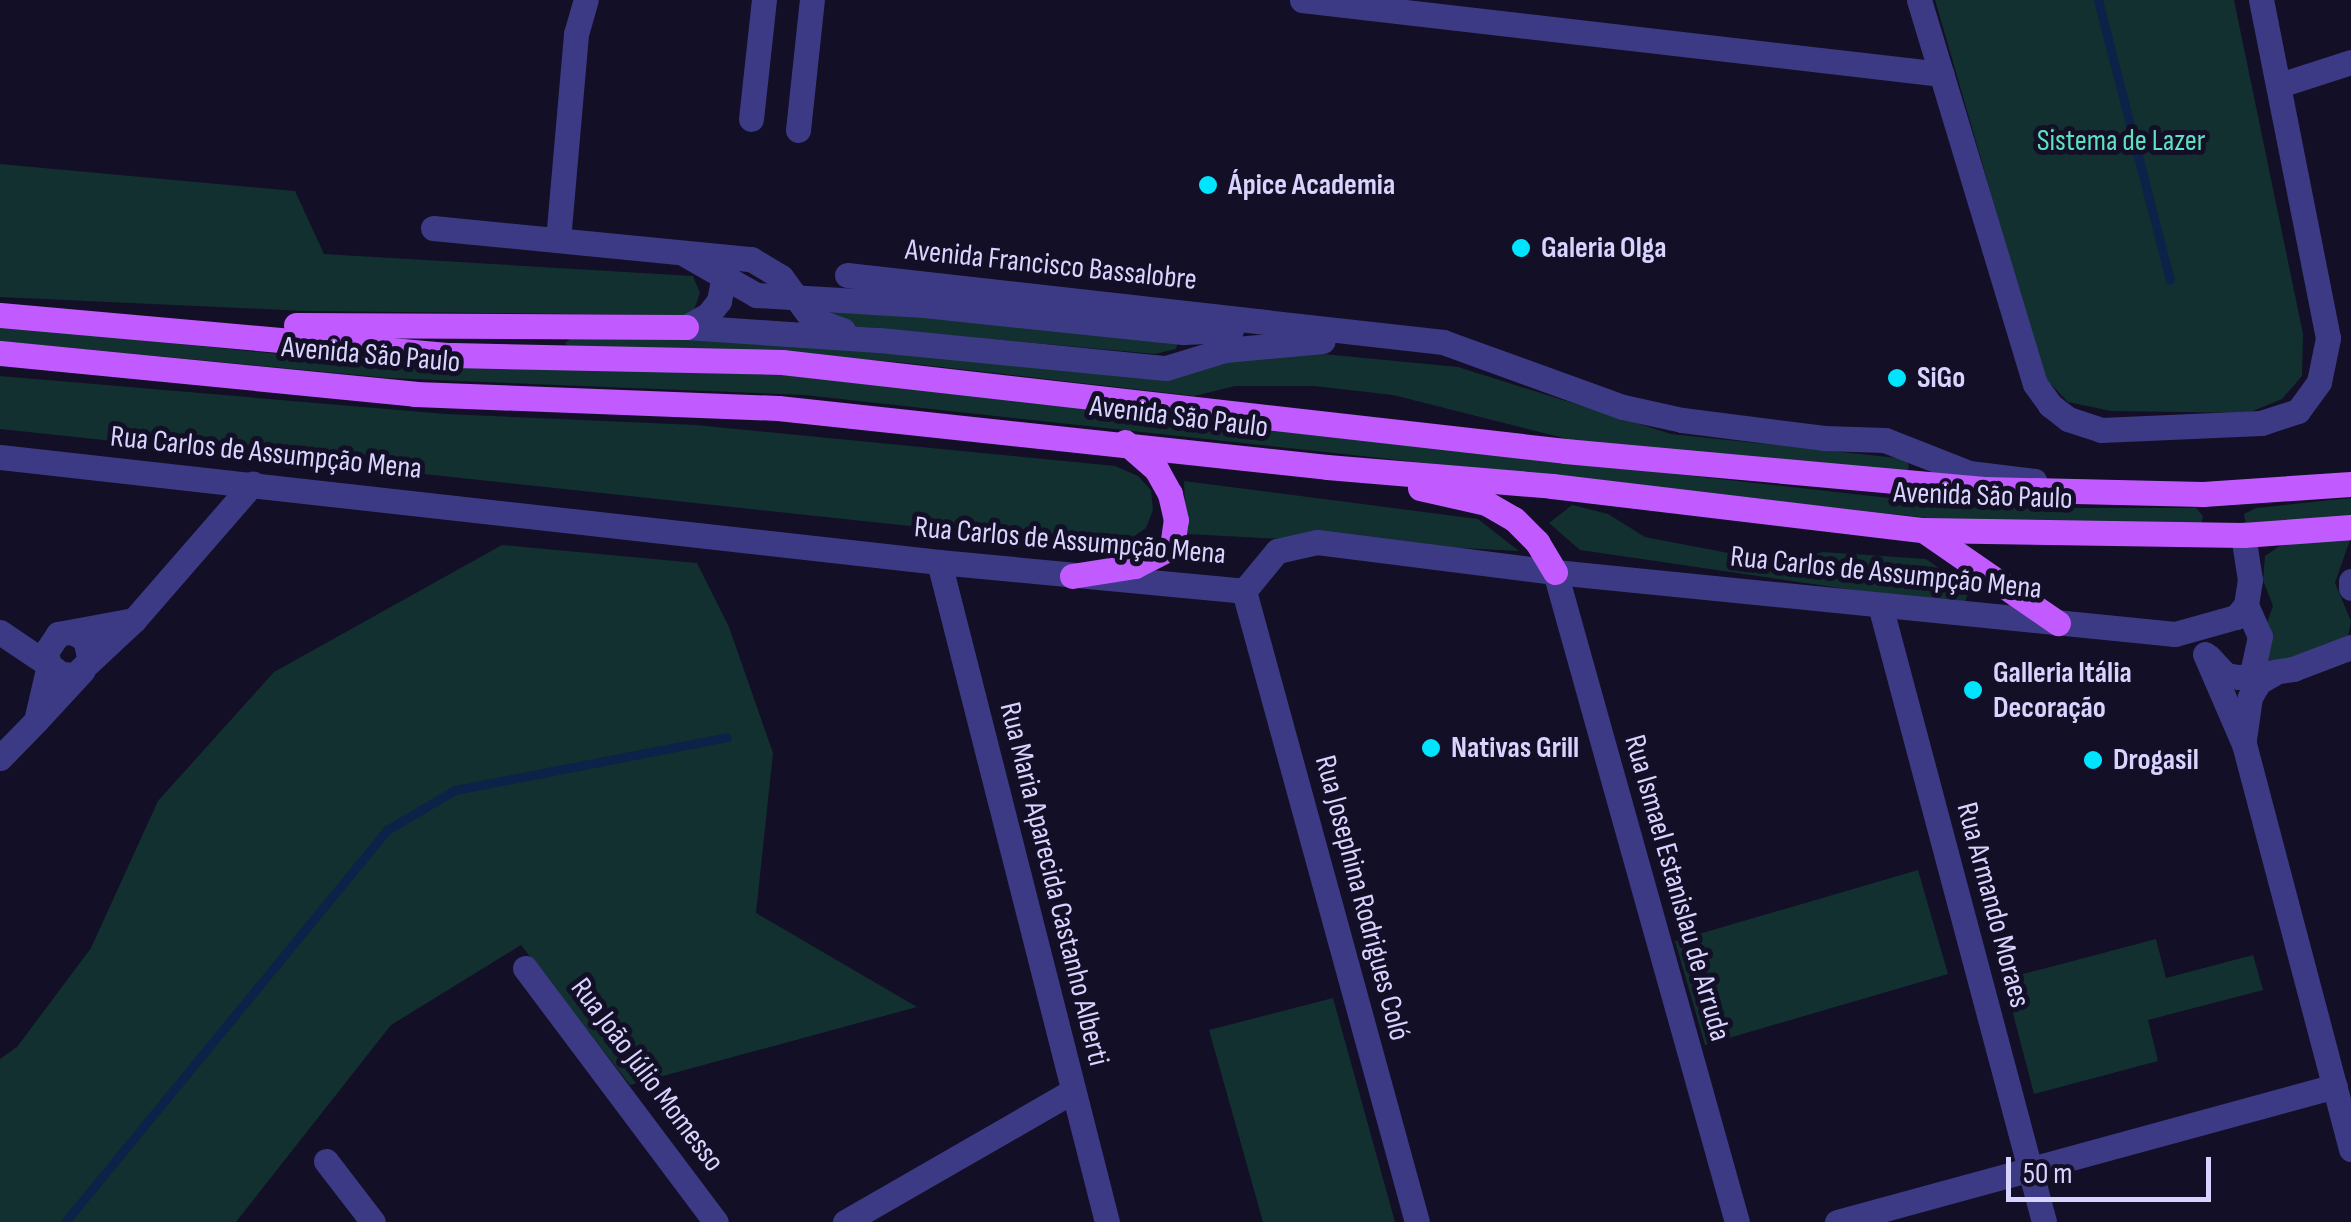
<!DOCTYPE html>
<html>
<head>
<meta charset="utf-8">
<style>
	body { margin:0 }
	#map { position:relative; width:2351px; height:1222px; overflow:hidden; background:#130f26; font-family:"Sofia Sans Condensed",sans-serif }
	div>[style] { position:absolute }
	.green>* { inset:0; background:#12302f }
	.stream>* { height:9px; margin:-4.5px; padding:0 4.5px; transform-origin:4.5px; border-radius:4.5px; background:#0c2248 }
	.street>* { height:25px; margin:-12.5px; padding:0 12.5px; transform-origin:12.5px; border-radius:12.5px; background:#3d3a85 }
	.primary>* { height:25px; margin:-12.5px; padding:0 12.5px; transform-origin:12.5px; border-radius:12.5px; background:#c25bff }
	.dots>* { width:28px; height:28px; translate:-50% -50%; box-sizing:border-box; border:5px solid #130f26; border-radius:50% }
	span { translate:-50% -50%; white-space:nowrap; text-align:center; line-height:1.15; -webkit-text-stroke:10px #130f26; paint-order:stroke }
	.park-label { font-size:30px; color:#5fe0c0 }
	.poi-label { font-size:30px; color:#d9d4ff; font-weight:700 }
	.left { translate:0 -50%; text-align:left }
	.street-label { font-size:30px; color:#d9d4ff }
	.scale { position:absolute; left:2006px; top:1157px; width:205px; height:45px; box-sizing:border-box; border:5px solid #d9d4ff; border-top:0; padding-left:12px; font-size:30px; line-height:35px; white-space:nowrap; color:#d9d4ff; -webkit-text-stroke:8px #130f26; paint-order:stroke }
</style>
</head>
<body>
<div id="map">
	<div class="green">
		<div style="clip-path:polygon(1935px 0,2234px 0,2303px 334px,2302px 376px,2282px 399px,2248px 413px,2111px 411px,2068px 402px,2044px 377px)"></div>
		<div style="clip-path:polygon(0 164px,295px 191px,324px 254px,693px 276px,700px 293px,694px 310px,683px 315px,306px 311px,0 297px)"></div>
		<div style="clip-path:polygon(831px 303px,1179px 338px,1176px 349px,1155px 354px,829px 324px,824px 319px)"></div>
		<div style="clip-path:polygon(0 326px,378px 364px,786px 375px,1925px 502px,1984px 508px,2196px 508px,2203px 516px,2201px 525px,1983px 524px,804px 395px,388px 378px,0 341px)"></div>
		<div style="clip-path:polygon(571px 338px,713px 340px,1165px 374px,1239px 354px,1292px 351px,1458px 367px,1671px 434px,1907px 459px,1909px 467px,1906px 473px,1591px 445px,1393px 395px,1314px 386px,1235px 386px,1194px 396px,897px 362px,726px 349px,570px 348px,565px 343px)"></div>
		<div style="clip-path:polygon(0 376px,446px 414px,696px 425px,1115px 466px,1138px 476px,1151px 490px,1153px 510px,1146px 528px,1117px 548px,0 429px)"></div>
		<div style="clip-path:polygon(1184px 481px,1478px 519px,1519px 551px,1186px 534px)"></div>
		<div style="clip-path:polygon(2351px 498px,2351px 517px,2246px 525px,2244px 514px,2256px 508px)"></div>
		<div style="clip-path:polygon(1572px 505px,1608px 514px,1645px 537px,1780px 563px,1823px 552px,1926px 559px,1970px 590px,1963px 606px,1580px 550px,1549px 523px)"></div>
		<div style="clip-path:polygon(2351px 537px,2335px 583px,2351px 621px,2348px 636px,2283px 661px,2264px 660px,2264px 631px,2273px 606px,2263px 580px,2265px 556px,2287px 541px)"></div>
		<div style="clip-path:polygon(502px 545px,697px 563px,729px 627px,773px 753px,756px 913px,917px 1007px,630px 1085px,521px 945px,391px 1025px,236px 1222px,0 1222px,0 1059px,17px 1047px,91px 948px,158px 801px,274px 672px)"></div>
		<div style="clip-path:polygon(1918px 870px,1948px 974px,1705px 1045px,1675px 941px)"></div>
		<div style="clip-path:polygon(2156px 939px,2166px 978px,2253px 955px,2263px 990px,2148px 1020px,2158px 1061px,2034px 1094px,2004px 979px)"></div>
		<div style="clip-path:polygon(1333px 998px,1395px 1222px,1263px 1222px,1209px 1030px)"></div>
	</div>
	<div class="stream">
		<div style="left:2098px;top:0;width:289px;rotate:75.6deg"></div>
		<div style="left:65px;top:1222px;width:507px;rotate:-50.6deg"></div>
		<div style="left:387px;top:830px;width:79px;rotate:-30.5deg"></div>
		<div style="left:455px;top:790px;width:277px;rotate:-11deg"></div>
	</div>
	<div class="street">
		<div style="left:1302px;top:0;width:644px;rotate:6.6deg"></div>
		<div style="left:1919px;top:0;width:401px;rotate:73.2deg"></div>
		<div style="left:2035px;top:384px;width:26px;rotate:54deg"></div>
		<div style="left:2050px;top:405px;width:23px;rotate:38deg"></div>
		<div style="left:2068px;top:419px;width:35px;rotate:18deg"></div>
		<div style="left:2101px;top:430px;width:160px;rotate:-2.5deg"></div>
		<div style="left:2261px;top:423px;width:39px;rotate:-18deg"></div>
		<div style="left:2298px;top:411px;width:36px;rotate:-54deg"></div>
		<div style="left:2319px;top:382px;width:45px;rotate:-78.4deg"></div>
		<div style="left:2328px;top:338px;width:345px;rotate:-101.2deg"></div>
		<div style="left:2280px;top:85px;width:75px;rotate:-17.9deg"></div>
		<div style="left:751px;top:119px;width:120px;rotate:-83.8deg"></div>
		<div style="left:798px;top:130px;width:131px;rotate:-83.9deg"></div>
		<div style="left:433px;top:228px;width:320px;rotate:5.6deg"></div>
		<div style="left:751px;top:259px;width:35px;rotate:31deg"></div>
		<div style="left:781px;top:277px;width:52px;rotate:53.6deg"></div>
		<div style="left:812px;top:319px;width:33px;rotate:20deg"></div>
		<div style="left:558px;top:240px;width:207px;rotate:-85deg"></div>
		<div style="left:576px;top:34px;width:35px;rotate:-74deg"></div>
		<div style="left:686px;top:255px;width:81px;rotate:29.7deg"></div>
		<div style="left:756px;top:295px;width:168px;rotate:3.4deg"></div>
		<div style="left:924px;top:305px;width:260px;rotate:6deg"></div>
		<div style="left:1183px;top:332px;width:48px;rotate:-2.4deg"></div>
		<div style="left:847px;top:275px;width:600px;rotate:6.41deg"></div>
		<div style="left:1443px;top:342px;width:191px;rotate:19.9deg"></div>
		<div style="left:1623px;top:407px;width:60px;rotate:12.4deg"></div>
		<div style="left:1682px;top:420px;width:143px;rotate:7.2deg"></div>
		<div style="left:1824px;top:438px;width:61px;rotate:1.9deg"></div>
		<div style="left:1885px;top:440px;width:90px;rotate:21.4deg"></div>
		<div style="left:1969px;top:473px;width:66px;rotate:6.9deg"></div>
		<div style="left:686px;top:327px;width:193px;rotate:3.9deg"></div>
		<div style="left:879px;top:340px;width:288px;rotate:5.6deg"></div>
		<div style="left:1166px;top:368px;width:62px;rotate:-17deg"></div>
		<div style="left:1225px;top:350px;width:98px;rotate:-5.2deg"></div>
		<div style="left:686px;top:327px;width:25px;rotate:-29deg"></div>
		<div style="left:708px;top:315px;width:18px;rotate:-52deg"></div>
		<div style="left:719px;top:301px;width:37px;rotate:-79deg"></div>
		<div style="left:0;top:457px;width:945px;rotate:6.38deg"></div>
		<div style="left:939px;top:562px;width:306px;rotate:5.4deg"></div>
		<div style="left:939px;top:562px;width:681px;rotate:75.72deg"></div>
		<div style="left:1555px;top:572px;width:675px;rotate:74.36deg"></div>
		<div style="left:2351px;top:581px;width:7px;rotate:90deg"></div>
		<div style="left:1244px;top:591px;width:52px;rotate:-50.5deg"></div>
		<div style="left:1277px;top:551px;width:41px;rotate:-12.7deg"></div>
		<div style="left:1317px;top:542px;width:240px;rotate:7.2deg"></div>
		<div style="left:1555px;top:572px;width:623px;rotate:5.71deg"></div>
		<div style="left:2175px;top:634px;width:63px;rotate:-15.6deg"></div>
		<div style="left:2236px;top:617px;width:16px;rotate:-50deg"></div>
		<div style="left:2246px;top:605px;width:25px;rotate:-81deg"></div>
		<div style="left:2250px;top:580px;width:46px;rotate:-98.8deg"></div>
		<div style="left:1244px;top:591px;width:654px;rotate:74.67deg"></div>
		<div style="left:1880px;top:605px;width:638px;rotate:75.11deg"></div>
		<div style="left:2246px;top:605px;width:34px;rotate:66deg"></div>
		<div style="left:2260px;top:636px;width:40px;rotate:102deg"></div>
		<div style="left:134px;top:620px;width:181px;rotate:-49deg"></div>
		<div style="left:0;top:632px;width:59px;rotate:34deg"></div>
		<div style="left:49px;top:665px;width:57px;rotate:103.1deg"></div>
		<div style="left:36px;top:721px;width:69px;rotate:-47.3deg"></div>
		<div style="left:72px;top:632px;width:15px;rotate:28deg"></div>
		<div style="left:85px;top:639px;width:22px;rotate:77deg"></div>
		<div style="left:90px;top:660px;width:21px;rotate:135deg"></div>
		<div style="left:75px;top:675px;width:14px;rotate:-176deg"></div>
		<div style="left:61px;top:674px;width:15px;rotate:-143deg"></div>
		<div style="left:49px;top:665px;width:13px;rotate:-103deg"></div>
		<div style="left:46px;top:652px;width:22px;rotate:-56deg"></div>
		<div style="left:58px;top:634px;width:77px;rotate:-10.4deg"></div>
		<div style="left:134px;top:620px;width:63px;rotate:136.9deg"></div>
		<div style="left:2205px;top:654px;width:98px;rotate:66.6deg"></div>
		<div style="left:2244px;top:744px;width:419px;rotate:75.2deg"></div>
		<div style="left:2209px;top:657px;width:25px;rotate:47deg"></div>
		<div style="left:2226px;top:675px;width:13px;rotate:9deg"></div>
		<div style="left:2239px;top:677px;width:55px;rotate:-8.4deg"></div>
		<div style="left:2293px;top:669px;width:62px;rotate:-20.8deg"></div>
		<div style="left:2244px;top:739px;width:42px;rotate:-81.9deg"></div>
		<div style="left:2250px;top:697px;width:17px;rotate:-59deg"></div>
		<div style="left:2259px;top:682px;width:16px;rotate:-30deg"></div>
		<div style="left:0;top:758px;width:52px;rotate:-45.8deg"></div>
		<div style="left:525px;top:968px;width:318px;rotate:53.1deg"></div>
		<div style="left:326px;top:1161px;width:77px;rotate:52.4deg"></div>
		<div style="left:845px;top:1222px;width:263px;rotate:-29.9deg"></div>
		<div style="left:1837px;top:1222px;width:516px;rotate:-15.27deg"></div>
	</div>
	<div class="primary">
		<div style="left:0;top:315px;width:454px;rotate:5.1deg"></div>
		<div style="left:452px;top:355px;width:330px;rotate:1.2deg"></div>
		<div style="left:782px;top:362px;width:788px;rotate:6.48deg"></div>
		<div style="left:1565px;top:451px;width:420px;rotate:5.2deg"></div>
		<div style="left:1983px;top:489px;width:220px;rotate:1.3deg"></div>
		<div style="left:2203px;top:494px;width:148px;rotate:-3.9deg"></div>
		<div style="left:296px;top:325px;width:390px;rotate:0.3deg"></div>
		<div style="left:0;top:353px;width:417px;rotate:5.6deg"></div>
		<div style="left:415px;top:394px;width:363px;rotate:2.2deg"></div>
		<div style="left:778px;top:408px;width:552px;rotate:6.13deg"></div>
		<div style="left:1327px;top:467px;width:226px;rotate:4.8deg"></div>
		<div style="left:1552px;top:486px;width:374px;rotate:6.8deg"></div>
		<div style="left:1923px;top:530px;width:320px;rotate:0.9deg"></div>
		<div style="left:2243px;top:535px;width:108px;rotate:-4.2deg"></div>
		<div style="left:1420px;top:488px;width:68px;rotate:12.8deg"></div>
		<div style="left:1486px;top:503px;width:32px;rotate:30deg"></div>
		<div style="left:1514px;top:519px;width:33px;rotate:45deg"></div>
		<div style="left:1537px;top:542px;width:35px;rotate:59deg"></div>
		<div style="left:1923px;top:530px;width:164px;rotate:34.6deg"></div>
		<div style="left:1072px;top:576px;width:64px;rotate:-9deg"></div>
		<div style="left:1135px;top:566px;width:42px;rotate:-27.2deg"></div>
		<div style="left:1172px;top:547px;width:27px;rotate:-82deg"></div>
		<div style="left:1176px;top:520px;width:27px;rotate:-103deg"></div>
		<div style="left:1170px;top:494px;width:29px;rotate:-119deg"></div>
		<div style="left:1156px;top:469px;width:41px;rotate:-138.9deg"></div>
	</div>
	<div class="dots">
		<div style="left:1208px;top:185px;background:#00e5ff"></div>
		<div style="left:1521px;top:248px;background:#00e5ff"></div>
		<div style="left:1897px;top:378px;background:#00e5ff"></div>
		<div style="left:1973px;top:690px;background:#00e5ff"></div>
		<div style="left:1431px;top:748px;background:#00e5ff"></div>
		<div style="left:2093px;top:760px;background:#00e5ff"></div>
	</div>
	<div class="park-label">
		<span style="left:2121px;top:141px">Sistema de Lazer</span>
	</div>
	<div class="poi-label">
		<span class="left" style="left:1228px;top:185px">Ápice Academia</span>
		<span class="left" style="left:1541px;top:248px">Galeria Olga</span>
		<span class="left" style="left:1917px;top:378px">SiGo</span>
		<span class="left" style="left:1993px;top:690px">Galleria Itália<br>Decoração</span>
		<span class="left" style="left:1451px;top:748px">Nativas Grill</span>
		<span class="left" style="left:2113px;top:760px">Drogasil</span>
	</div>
	<div class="street-label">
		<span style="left:1051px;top:265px;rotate:6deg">Avenida Francisco Bassalobre</span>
		<span style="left:371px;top:355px;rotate:5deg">Avenida São Paulo</span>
		<span style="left:1179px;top:417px;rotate:7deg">Avenida São Paulo</span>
		<span style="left:266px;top:453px;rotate:6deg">Rua Carlos de Assumpção Mena</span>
		<span style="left:1983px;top:496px;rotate:2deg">Avenida São Paulo</span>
		<span style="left:1070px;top:541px;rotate:5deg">Rua Carlos de Assumpção Mena</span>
		<span style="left:1886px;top:573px;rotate:6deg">Rua Carlos de Assumpção Mena</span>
		<span style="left:1054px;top:884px;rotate:76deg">Rua Maria Aparecida Castanho Alberti</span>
		<span style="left:1677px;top:888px;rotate:74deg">Rua Ismael Estanislau de Arruda</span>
		<span style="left:1362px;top:898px;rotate:75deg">Rua Josephina Rodrigues Coló</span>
		<span style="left:1993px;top:905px;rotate:75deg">Rua Armando Moraes</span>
		<span style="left:647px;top:1075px;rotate:53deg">Rua João Júlio Momesso</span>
	</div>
	<div class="scale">50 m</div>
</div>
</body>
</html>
